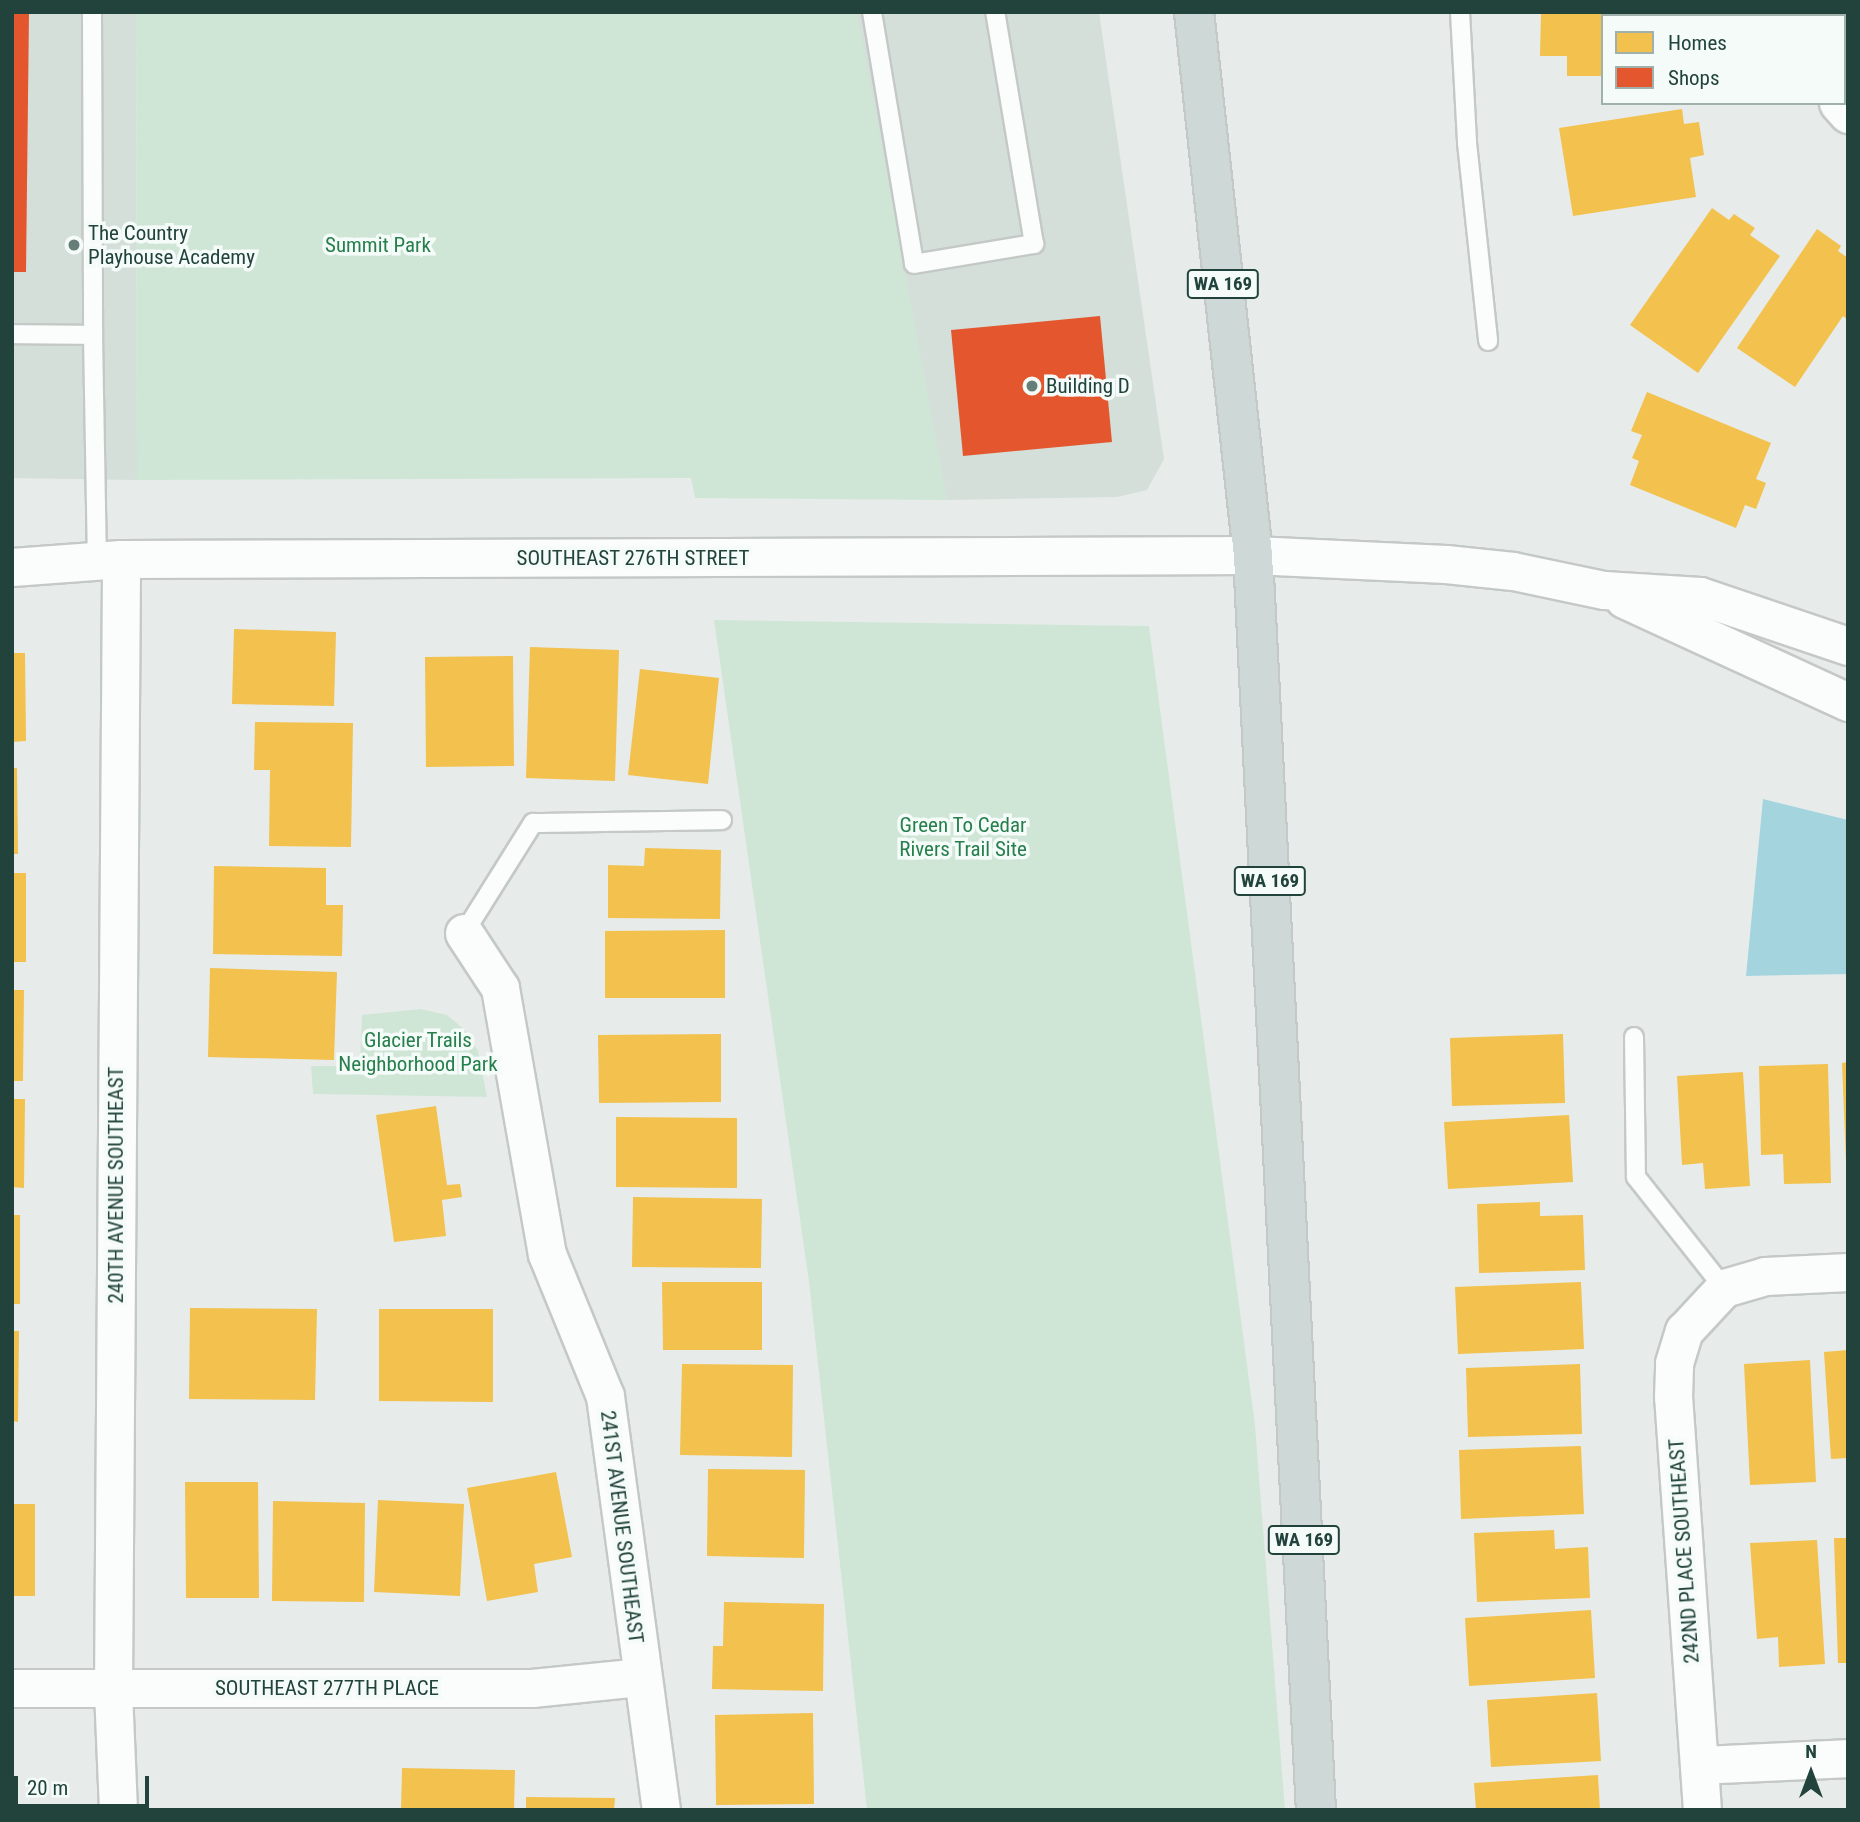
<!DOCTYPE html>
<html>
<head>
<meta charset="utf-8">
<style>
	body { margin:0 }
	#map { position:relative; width:1860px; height:1822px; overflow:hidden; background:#e7ecea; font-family:"Roboto Condensed",sans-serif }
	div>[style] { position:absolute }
	.built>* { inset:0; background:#d4dfda }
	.green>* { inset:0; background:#cfe6d7 }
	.water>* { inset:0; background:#a4d4de }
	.homes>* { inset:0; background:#f2c14e }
	.shops>* { inset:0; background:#e4572e }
	.roads { filter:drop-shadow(2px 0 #c4c9c7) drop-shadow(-2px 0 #c4c9c7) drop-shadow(0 2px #c4c9c7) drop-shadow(0 -2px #c4c9c7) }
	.lane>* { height:18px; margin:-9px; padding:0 9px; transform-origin:9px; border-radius:9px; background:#fbfcfc }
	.street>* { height:37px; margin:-18.5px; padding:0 18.5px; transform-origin:18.5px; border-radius:18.5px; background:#fbfcfc }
	.primary>* { height:38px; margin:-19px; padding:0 19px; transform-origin:19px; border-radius:19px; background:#ced8d6 }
	.dots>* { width:19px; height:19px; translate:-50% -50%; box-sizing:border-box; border:4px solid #f5fbf8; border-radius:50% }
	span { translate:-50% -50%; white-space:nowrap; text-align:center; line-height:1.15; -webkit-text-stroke:7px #f5fbf8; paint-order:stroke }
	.shield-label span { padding:2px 5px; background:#f5fbf8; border:2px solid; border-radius:5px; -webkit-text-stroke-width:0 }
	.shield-label { font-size:19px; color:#21433b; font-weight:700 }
	.poi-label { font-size:21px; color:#21433b }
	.left { translate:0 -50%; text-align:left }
	.park-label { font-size:21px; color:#267f4c }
	.street-label { font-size:21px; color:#21433b }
	.frame { position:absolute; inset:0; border:14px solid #21433b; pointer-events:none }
	.legend { position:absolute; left:1601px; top:14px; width:245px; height:91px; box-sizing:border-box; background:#f5fbf8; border:2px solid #a0b1ac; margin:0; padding:9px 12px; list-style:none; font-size:21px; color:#21433b }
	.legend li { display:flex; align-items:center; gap:14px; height:35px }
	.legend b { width:35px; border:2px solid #a0b1ac }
	.north { position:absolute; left:1776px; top:1738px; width:70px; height:70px; -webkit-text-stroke:5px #f5fbf8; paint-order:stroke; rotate:0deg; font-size:19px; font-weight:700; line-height:28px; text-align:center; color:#21433b }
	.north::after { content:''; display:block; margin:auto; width:24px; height:32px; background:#21433b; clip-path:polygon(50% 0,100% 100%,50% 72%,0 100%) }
	.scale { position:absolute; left:14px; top:1776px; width:135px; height:32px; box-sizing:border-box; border:4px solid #21433b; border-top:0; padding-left:9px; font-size:21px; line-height:24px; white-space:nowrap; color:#21433b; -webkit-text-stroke:5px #f5fbf8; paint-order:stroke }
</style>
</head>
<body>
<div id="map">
	<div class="built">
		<div style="clip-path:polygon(12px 12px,136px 12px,137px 480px,12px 478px)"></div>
		<div style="clip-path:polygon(849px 12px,1099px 12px,1164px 459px,1147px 490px,1117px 497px,947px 500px)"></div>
	</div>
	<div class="green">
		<div style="clip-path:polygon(136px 12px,857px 12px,947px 500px,695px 498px,691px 478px,137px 480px)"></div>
		<div style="clip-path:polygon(714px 620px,1149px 626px,1255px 1425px,1285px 1810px,867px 1810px,809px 1282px)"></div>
		<div style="clip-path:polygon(421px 1009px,447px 1015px,465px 1030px,478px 1051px,487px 1097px,313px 1094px,311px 1066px,360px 1066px,362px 1015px)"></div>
	</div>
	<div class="water">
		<div style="clip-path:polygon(1763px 799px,1848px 820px,1848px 974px,1746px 976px)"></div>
	</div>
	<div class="homes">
		<div style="clip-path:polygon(1541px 12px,1689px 12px,1689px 16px,1603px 16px,1603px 76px,1567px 76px,1567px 56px,1540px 56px)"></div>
		<div style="clip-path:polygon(1682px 109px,1684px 124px,1699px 122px,1704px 155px,1690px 158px,1696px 197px,1573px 216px,1559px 128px)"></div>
		<div style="clip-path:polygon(1712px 208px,1729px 220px,1734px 214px,1755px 228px,1750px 235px,1780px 256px,1698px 373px,1630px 325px)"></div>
		<div style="clip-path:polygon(1817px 229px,1841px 246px,1838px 251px,1848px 258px,1848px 320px,1843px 316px,1795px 387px,1737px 348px)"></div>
		<div style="clip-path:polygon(1647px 392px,1771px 443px,1756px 479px,1766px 483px,1756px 509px,1745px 505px,1736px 528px,1630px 485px,1639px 461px,1632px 458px,1642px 435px,1631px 431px)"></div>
		<div style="clip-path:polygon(234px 629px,336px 632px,334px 706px,232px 704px)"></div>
		<div style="clip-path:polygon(530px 647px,619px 650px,615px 781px,526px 778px)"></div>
		<div style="clip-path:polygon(12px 653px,25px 653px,26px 741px,12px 742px)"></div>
		<div style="clip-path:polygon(513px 656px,514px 766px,426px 767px,425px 657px)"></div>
		<div style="clip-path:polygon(640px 669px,719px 678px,708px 784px,628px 775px)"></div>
		<div style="clip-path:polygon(255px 722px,353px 723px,351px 847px,269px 846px,270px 770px,254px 770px)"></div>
		<div style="clip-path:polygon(12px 768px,17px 768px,18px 854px,12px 854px)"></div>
		<div style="clip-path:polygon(645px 848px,721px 850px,720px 919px,608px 918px,608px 865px,644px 866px)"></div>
		<div style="clip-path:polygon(214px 866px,326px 868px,326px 905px,343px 905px,342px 956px,213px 954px)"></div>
		<div style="clip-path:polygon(12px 873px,26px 873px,26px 962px,12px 962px)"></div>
		<div style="clip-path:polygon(725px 930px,725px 998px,605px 998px,605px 931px)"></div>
		<div style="clip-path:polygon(210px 968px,337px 972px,334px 1060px,208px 1057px)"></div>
		<div style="clip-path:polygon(12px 990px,24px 990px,23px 1081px,12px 1081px)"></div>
		<div style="clip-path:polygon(721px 1034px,721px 1102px,599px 1103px,598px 1035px)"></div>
		<div style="clip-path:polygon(1563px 1034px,1565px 1103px,1452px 1106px,1450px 1038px)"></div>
		<div style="clip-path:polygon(1848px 1062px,1848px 1162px,1846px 1162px,1842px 1063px)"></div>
		<div style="clip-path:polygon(1828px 1064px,1831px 1183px,1784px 1184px,1783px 1154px,1761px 1155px,1759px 1066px)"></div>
		<div style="clip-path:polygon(1743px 1072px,1750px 1186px,1705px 1189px,1703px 1163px,1682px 1165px,1677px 1076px)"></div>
		<div style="clip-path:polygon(12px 1099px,25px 1099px,24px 1188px,12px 1187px)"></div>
		<div style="clip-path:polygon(436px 1106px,447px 1185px,460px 1184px,462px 1197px,442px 1200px,446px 1236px,394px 1242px,376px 1115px)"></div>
		<div style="clip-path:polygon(1569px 1115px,1573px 1182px,1448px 1189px,1444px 1122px)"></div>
		<div style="clip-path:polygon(616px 1117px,737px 1118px,737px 1188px,616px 1187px)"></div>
		<div style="clip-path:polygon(633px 1197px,762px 1199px,761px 1268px,632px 1267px)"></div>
		<div style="clip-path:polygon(1540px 1202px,1540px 1216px,1583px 1215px,1585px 1270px,1479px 1273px,1477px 1204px)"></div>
		<div style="clip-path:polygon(12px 1215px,20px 1215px,20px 1304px,12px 1304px)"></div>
		<div style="clip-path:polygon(662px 1282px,762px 1282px,762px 1350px,663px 1350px)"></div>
		<div style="clip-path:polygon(1581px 1282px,1584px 1349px,1458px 1354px,1455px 1287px)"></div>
		<div style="clip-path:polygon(190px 1308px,317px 1309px,315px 1400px,189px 1399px)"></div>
		<div style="clip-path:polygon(379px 1309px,493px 1309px,493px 1402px,379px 1401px)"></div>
		<div style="clip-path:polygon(12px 1331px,19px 1331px,18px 1422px,12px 1421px)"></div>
		<div style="clip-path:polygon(1848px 1350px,1848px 1458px,1831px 1459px,1824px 1352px)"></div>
		<div style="clip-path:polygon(1810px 1360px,1816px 1482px,1750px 1485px,1744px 1364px)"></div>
		<div style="clip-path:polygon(682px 1364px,793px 1365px,792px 1457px,680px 1455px)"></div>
		<div style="clip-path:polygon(1580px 1364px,1582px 1434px,1468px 1437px,1466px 1368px)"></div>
		<div style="clip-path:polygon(1581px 1446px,1584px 1514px,1461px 1519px,1459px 1450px)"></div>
		<div style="clip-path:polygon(708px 1469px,805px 1470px,804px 1558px,707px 1556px)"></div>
		<div style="clip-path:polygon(556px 1472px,572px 1557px,534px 1564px,538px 1592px,487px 1601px,467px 1488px)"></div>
		<div style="clip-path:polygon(185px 1482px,258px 1482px,259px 1598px,186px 1598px)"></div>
		<div style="clip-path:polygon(378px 1500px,464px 1504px,460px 1596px,374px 1592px)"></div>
		<div style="clip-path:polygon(273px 1501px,365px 1503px,364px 1602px,272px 1601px)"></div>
		<div style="clip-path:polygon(12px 1504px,35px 1504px,35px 1596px,12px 1596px)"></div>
		<div style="clip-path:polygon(1554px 1530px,1555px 1549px,1588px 1547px,1590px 1598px,1477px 1602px,1474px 1533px)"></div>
		<div style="clip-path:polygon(1834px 1538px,1848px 1538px,1848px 1663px,1838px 1663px)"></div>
		<div style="clip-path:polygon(1817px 1540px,1825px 1664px,1779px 1667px,1778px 1637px,1757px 1639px,1750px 1543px)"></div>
		<div style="clip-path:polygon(724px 1602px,824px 1604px,823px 1691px,712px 1689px,713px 1646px,723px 1646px)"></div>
		<div style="clip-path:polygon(1591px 1610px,1595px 1678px,1469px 1686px,1465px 1618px)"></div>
		<div style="clip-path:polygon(1597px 1693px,1601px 1761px,1491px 1767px,1487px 1700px)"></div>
		<div style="clip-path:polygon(813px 1713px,814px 1804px,716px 1805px,715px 1715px)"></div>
		<div style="clip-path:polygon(402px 1768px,515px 1770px,514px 1810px,401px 1810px)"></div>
		<div style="clip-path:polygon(1598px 1775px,1600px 1810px,1476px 1810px,1474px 1783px)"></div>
		<div style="clip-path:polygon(526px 1797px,615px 1798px,614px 1810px,526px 1810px)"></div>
	</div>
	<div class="shops">
		<div style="clip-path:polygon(12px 12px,29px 12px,26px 272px,12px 272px)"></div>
		<div style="clip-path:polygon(1100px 316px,1112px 442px,963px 456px,951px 330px)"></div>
	</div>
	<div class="roads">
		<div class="lane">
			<div style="left:92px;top:12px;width:323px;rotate:89.8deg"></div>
			<div style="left:872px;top:12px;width:255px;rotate:80.5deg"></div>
			<div style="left:914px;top:264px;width:122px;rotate:-9.5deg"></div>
			<div style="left:1034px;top:244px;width:235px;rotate:-99.5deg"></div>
			<div style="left:1460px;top:12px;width:131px;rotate:86.9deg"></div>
			<div style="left:1467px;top:143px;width:199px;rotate:83.9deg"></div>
			<div style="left:1750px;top:12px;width:5px;rotate:53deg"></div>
			<div style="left:12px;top:334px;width:81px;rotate:0.7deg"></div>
			<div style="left:93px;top:335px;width:226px;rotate:89deg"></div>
			<div style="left:464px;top:933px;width:130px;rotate:-57.9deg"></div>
			<div style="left:533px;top:823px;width:189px;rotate:-0.9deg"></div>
			<div style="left:1634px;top:1037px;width:140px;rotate:89.2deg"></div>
			<div style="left:1636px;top:1177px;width:142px;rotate:51.6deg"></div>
		</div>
		<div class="street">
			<div style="left:1838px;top:103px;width:15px;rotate:48deg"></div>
			<div style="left:12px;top:567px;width:109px;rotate:-4.2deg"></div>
			<div style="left:121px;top:559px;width:1132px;rotate:-0.2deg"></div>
			<div style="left:1253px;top:555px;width:193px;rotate:2.7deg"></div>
			<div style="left:1446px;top:564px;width:67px;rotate:6deg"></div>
			<div style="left:1513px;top:571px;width:93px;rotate:11.8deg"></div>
			<div style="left:1604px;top:590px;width:96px;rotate:3.6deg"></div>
			<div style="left:1700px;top:596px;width:156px;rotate:18.7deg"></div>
			<div style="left:1624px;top:599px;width:247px;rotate:24.7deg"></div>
			<div style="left:464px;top:933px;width:66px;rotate:56.8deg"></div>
			<div style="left:500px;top:988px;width:270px;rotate:80deg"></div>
			<div style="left:547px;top:1254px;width:153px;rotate:67.8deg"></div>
			<div style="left:605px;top:1396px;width:418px;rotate:82.3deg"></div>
			<div style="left:12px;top:1688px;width:520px"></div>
			<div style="left:532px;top:1688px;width:110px;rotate:-5.8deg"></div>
			<div style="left:1700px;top:1765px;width:148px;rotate:-2.7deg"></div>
			<div style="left:118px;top:1810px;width:121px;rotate:-92.4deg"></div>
			<div style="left:113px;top:1689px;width:1130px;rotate:-89.59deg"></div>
			<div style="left:1702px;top:1810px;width:414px;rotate:-94deg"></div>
			<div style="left:1673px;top:1397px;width:34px;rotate:-88deg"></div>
			<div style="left:1674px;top:1363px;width:34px;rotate:-73deg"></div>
			<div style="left:1684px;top:1331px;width:59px;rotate:-47.1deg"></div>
			<div style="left:1724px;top:1288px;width:43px;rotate:-16.3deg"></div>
			<div style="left:1765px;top:1276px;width:83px;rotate:-2.8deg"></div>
		</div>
		<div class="primary">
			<div style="left:1194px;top:12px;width:546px;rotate:83.8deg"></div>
			<div style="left:1253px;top:555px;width:1257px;rotate:87.13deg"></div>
		</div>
	</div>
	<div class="dots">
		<div style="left:74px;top:245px;background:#667e78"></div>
		<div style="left:1032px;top:386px;background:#667e78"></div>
	</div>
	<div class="shield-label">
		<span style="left:1223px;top:284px">WA 169</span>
		<span style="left:1270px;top:881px">WA 169</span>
		<span style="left:1304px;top:1540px">WA 169</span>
	</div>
	<div class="poi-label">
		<span class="left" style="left:88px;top:245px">The Country<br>Playhouse Academy</span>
		<span class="left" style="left:1046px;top:386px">Building D</span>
	</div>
	<div class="park-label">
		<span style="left:378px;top:245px">Summit Park</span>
		<span style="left:963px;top:837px">Green To Cedar<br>Rivers Trail Site</span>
		<span style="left:418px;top:1052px">Glacier Trails<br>Neighborhood Park</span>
	</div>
	<div class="street-label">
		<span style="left:633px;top:558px">SOUTHEAST 276TH STREET</span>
		<span style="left:116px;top:1185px;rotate:-90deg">240TH AVENUE SOUTHEAST</span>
		<span style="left:622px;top:1527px;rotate:83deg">241ST AVENUE SOUTHEAST</span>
		<span style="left:1684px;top:1551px;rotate:-94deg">242ND PLACE SOUTHEAST</span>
		<span style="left:327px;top:1688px">SOUTHEAST 277TH PLACE</span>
	</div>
	<div class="frame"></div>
	<ul class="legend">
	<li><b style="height:19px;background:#f2c14e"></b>Homes</li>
	<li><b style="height:19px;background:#e4572e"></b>Shops</li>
	</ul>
	<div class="north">N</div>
	<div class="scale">20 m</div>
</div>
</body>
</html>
